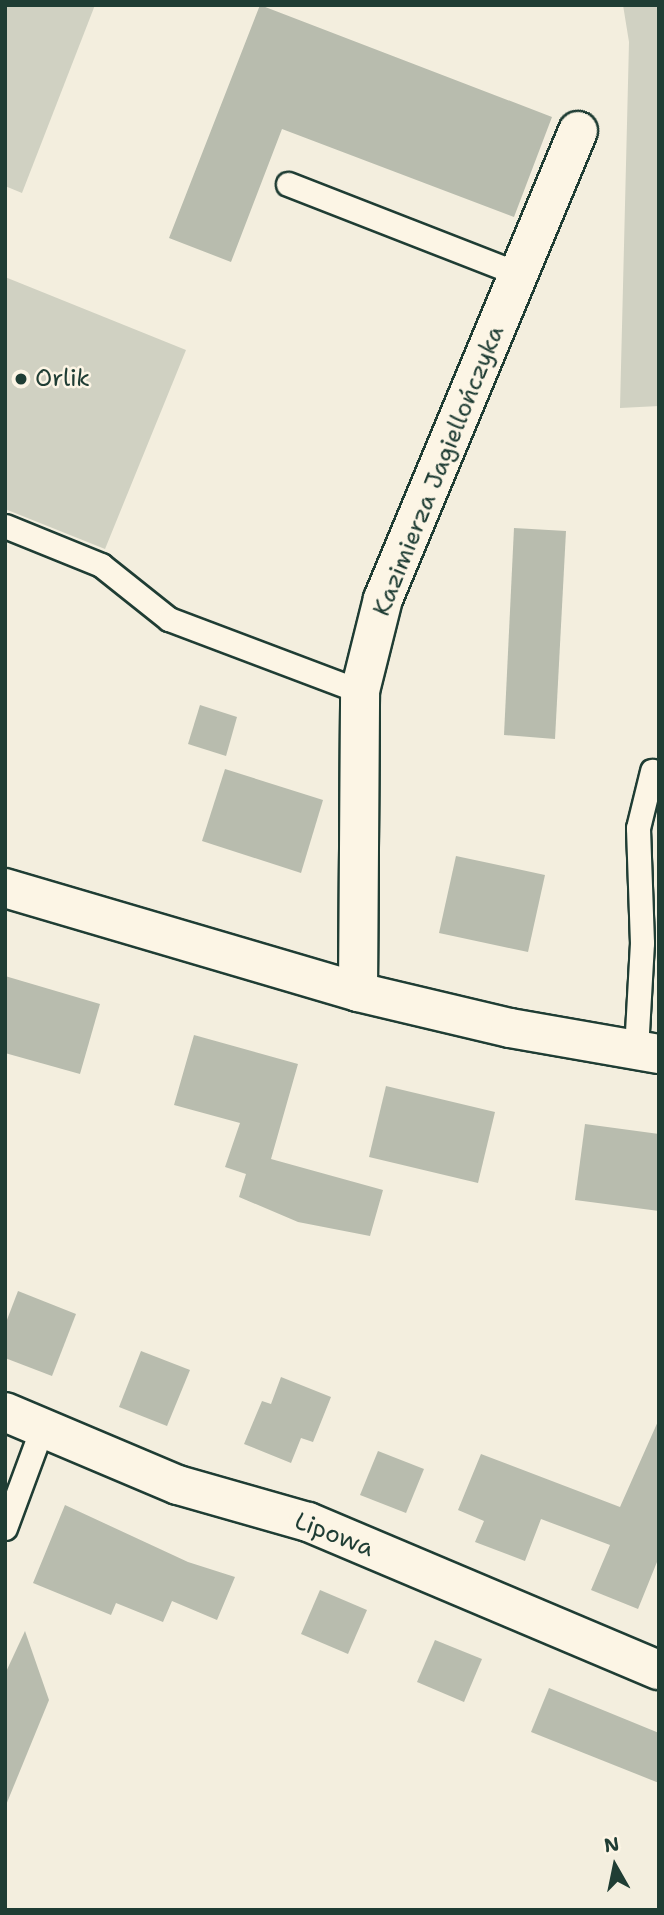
<!DOCTYPE html>
<html>
<head>
<meta charset="utf-8">
<style>
	body { margin:0 }
	#map { position:relative; width:664px; height:1915px; overflow:hidden; background:#f3eede; font-family:"Shantell Sans",sans-serif }
	div>[style] { position:absolute }
	.green>* { inset:0; background:#d0d1c2 }
	.building>* { inset:0; background:#b8bcae }
	.roads { filter:drop-shadow(2px 0 #1f3d34) drop-shadow(-2px 0 #1f3d34) drop-shadow(0 2px #1f3d34) drop-shadow(0 -2px #1f3d34) }
	.lane>* { height:23px; margin:-11.5px; padding:0 11.5px; transform-origin:11.5px; border-radius:11.5px; background:#fcf5e5 }
	.street>* { height:38px; margin:-19px; padding:0 19px; transform-origin:19px; border-radius:19px; background:#fcf5e5 }
	.dots>* { width:19px; height:19px; translate:-50% -50%; box-sizing:border-box; border:4px solid #fcf5e5; border-radius:50% }
	span { translate:-50% -50%; white-space:nowrap; text-align:center; line-height:1.15; -webkit-text-stroke:5px #fcf5e5; paint-order:stroke }
	.poi-label { font-size:24px; color:#1f3d34 }
	.left { translate:0 -50%; text-align:left }
	.street-label { font-size:24px; color:#1f3d34 }
	.frame { position:absolute; inset:0; border:7px solid #1f3d34; pointer-events:none }
	.north { position:absolute; left:580px; top:1831px; width:70px; height:70px; -webkit-text-stroke:5px #fcf5e5; paint-order:stroke; rotate:351deg; font-size:19px; font-weight:700; line-height:28px; text-align:center; color:#1f3d34 }
	.north::after { content:''; display:block; margin:auto; width:24px; height:32px; background:#1f3d34; clip-path:polygon(50% 0,100% 100%,50% 72%,0 100%) }
</style>
</head>
<body>
<div id="map">
	<div class="green">
		<div style="clip-path:polygon(5px 5px,95px 5px,22px 193px,5px 186px)"></div>
		<div style="clip-path:polygon(623px 5px,659px 5px,659px 406px,620px 408px,629px 42px)"></div>
		<div style="clip-path:polygon(5px 277px,186px 350px,105px 549px,5px 509px)"></div>
	</div>
	<div class="building">
		<div style="clip-path:polygon(260px 5px,552px 117px,514px 217px,282px 129px,231px 262px,169px 238px)"></div>
		<div style="clip-path:polygon(514px 528px,566px 531px,555px 739px,504px 735px)"></div>
		<div style="clip-path:polygon(200px 705px,237px 717px,226px 756px,188px 744px)"></div>
		<div style="clip-path:polygon(225px 769px,323px 800px,301px 873px,202px 841px)"></div>
		<div style="clip-path:polygon(456px 856px,545px 875px,528px 952px,439px 933px)"></div>
		<div style="clip-path:polygon(5px 976px,100px 1004px,80px 1074px,5px 1053px)"></div>
		<div style="clip-path:polygon(194px 1035px,298px 1064px,271px 1159px,383px 1190px,370px 1236px,298px 1222px,239px 1197px,246px 1174px,225px 1167px,240px 1123px,174px 1105px)"></div>
		<div style="clip-path:polygon(386px 1086px,495px 1112px,478px 1183px,369px 1157px)"></div>
		<div style="clip-path:polygon(585px 1124px,659px 1134px,659px 1211px,575px 1200px)"></div>
		<div style="clip-path:polygon(18px 1291px,76px 1314px,52px 1376px,5px 1358px,5px 1325px)"></div>
		<div style="clip-path:polygon(141px 1351px,190px 1370px,167px 1426px,119px 1407px)"></div>
		<div style="clip-path:polygon(281px 1377px,331px 1397px,313px 1442px,301px 1438px,291px 1463px,244px 1444px,262px 1401px,271px 1404px)"></div>
		<div style="clip-path:polygon(659px 1419px,659px 1557px,638px 1609px,591px 1590px,610px 1545px,541px 1519px,525px 1561px,475px 1542px,484px 1521px,458px 1510px,481px 1454px,620px 1507px)"></div>
		<div style="clip-path:polygon(378px 1451px,424px 1469px,406px 1513px,360px 1495px)"></div>
		<div style="clip-path:polygon(65px 1505px,188px 1562px,235px 1577px,217px 1620px,172px 1601px,163px 1622px,116px 1603px,111px 1615px,33px 1583px)"></div>
		<div style="clip-path:polygon(320px 1590px,367px 1610px,348px 1654px,301px 1634px)"></div>
		<div style="clip-path:polygon(25px 1631px,49px 1700px,6px 1805px,5px 1674px)"></div>
		<div style="clip-path:polygon(435px 1640px,482px 1659px,464px 1702px,417px 1682px)"></div>
		<div style="clip-path:polygon(549px 1688px,659px 1733px,659px 1783px,531px 1732px)"></div>
	</div>
	<div class="roads">
		<div class="lane">
			<div style="left:288px;top:184px;width:248px;rotate:21.3deg"></div>
			<div style="left:5px;top:526px;width:104px;rotate:22.1deg"></div>
			<div style="left:101px;top:565px;width:87px;rotate:38.5deg"></div>
			<div style="left:169px;top:619px;width:204px;rotate:20.7deg"></div>
			<div style="left:636px;top:1050px;width:107px;rotate:-86.8deg"></div>
			<div style="left:642px;top:943px;width:115px;rotate:-92deg"></div>
			<div style="left:638px;top:828px;width:59px;rotate:-76.2deg"></div>
			<div style="left:5px;top:1528px;width:107px;rotate:-69.7deg"></div>
		</div>
		<div class="street">
			<div style="left:5px;top:888px;width:368px;rotate:16.4deg"></div>
			<div style="left:358px;top:992px;width:156px;rotate:13.3deg"></div>
			<div style="left:510px;top:1028px;width:151px;rotate:9.9deg"></div>
			<div style="left:358px;top:992px;width:301px;rotate:-89.6deg"></div>
			<div style="left:360px;top:691px;width:95px;rotate:-76deg"></div>
			<div style="left:383px;top:599px;width:507px;rotate:-67.38deg"></div>
			<div style="left:5px;top:1412px;width:188px;rotate:22.9deg"></div>
			<div style="left:178px;top:1485px;width:135px;rotate:15.9deg"></div>
			<div style="left:308px;top:1522px;width:381px;rotate:22.9deg"></div>
		</div>
	</div>
	<div class="dots">
		<div style="left:21px;top:379px;background:#1f3d34"></div>
	</div>
	<div class="poi-label">
		<span class="left" style="left:35px;top:379px">Orlik</span>
	</div>
	<div class="street-label">
		<span style="left:439px;top:471px;rotate:-68deg">Kazimierza Jagiellończyka</span>
		<span style="left:334px;top:1535px;rotate:21deg">Lipowa</span>
	</div>
	<div class="frame"></div>
	<div class="north">N</div>
</div>
</body>
</html>
